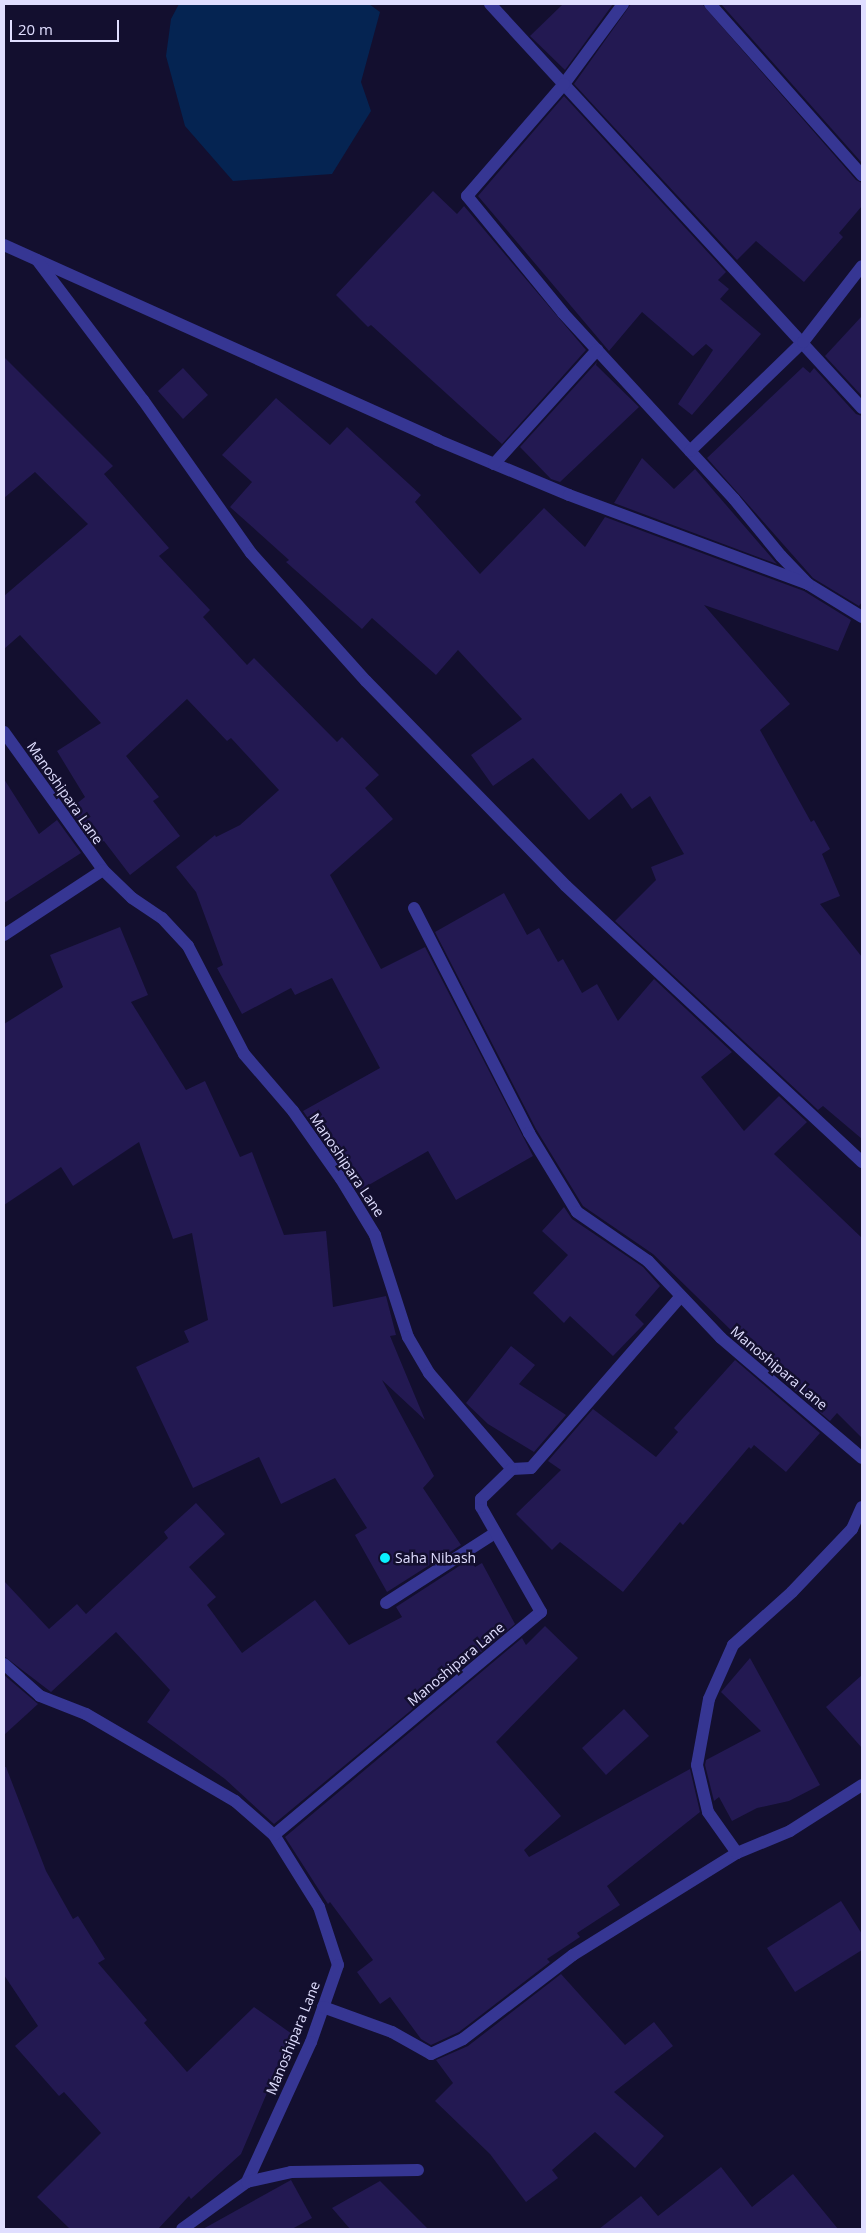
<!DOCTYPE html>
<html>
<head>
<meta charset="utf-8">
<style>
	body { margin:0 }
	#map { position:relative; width:866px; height:2233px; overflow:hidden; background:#130f2f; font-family:"Open Sans",sans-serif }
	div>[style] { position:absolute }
	.water>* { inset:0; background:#052452 }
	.building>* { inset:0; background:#231952 }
	.minor>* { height:12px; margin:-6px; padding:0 6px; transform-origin:6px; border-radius:6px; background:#363693 }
	.dots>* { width:14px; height:14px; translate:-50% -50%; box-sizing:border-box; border:2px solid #130f2f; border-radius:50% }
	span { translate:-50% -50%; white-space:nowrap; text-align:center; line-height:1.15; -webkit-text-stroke:5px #130f2f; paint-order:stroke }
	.street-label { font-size:14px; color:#e0deff }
	.poi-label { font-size:14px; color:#e0deff }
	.left { translate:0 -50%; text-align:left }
	.frame { position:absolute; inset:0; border:5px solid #e0deff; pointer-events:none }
	.scale { position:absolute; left:10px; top:20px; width:109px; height:22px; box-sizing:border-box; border:2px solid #e0deff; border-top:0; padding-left:6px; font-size:15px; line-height:18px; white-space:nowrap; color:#e0deff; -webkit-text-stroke:4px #130f2f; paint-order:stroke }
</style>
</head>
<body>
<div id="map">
	<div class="water">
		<div style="clip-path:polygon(179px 4px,369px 4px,380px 12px,361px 82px,371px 111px,332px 174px,233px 181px,185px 126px,166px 56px,171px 19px)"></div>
	</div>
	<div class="building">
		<div style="clip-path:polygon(563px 4px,613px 4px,565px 70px,530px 36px)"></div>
		<div style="clip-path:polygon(631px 4px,702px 4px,856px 180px,862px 183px,862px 206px,839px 233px,843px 237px,804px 282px,756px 241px,737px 260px,574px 84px)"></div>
		<div style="clip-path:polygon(721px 4px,862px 4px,862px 163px)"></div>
		<div style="clip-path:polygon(564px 96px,726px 272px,718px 280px,729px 289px,720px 299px,761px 334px,692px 415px,678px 404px,713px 350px,706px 344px,693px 356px,642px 312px,609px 351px,478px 196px)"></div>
		<div style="clip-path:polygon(433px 191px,457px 214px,464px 206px,586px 350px,502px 444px,371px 325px,368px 327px,336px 295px)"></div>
		<div style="clip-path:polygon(862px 316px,862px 396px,825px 356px)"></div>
		<div style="clip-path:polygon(4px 357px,113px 466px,104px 474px,169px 548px,159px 556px,210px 610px,203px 617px,247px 665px,254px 658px,337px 742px,342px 737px,379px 775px,365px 788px,393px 819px,330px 875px,381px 969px,425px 947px,533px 1156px,456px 1200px,428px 1151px,360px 1190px,329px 1137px,324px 1141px,303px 1111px,380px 1068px,332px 978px,295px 995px,291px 988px,242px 1014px,217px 968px,223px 965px,196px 892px,176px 867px,215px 835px,216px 837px,240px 825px,279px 790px,231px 738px,227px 741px,187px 699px,126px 756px,159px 797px,153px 801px,180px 836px,130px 875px,104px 841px,95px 844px,70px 809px,85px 797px,57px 751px,101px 723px,20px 635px,4px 649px,4px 596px,88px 524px,35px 472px,4px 498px)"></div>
		<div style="clip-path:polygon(597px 362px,596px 365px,639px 407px,560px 482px,551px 479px,520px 447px)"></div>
		<div style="clip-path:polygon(803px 367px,810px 373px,814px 368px,856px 414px,862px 416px,862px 602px,859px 606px,813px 578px,707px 458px)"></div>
		<div style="clip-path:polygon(183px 368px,208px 395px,183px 419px,158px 391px)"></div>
		<div style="clip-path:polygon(276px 398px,330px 445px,347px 427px,421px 495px,415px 502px,480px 574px,544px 508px,585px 547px,605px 517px,804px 591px,851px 620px,838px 651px,704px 605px,790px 704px,760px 730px,811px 822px,814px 820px,830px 849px,822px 854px,840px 896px,820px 904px,862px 957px,862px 1139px,823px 1106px,818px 1110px,615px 921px,656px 880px,651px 867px,684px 854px,650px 796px,632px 809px,621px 793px,589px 820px,533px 758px,493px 786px,471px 755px,522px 719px,458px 650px,436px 675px,372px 618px,362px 629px,286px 562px,289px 560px,230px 507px,252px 482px,222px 455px)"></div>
		<div style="clip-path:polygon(642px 458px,674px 489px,695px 469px,777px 564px,614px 503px)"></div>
		<div style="clip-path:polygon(4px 779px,39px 834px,57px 820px,81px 853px,4px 903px)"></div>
		<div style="clip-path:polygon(504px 893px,527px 935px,539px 928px,558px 962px,563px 959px,582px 993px,597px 984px,618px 1021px,654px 979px,732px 1052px,701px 1077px,744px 1131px,779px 1096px,807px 1122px,774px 1154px,862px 1238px,862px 1438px,837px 1413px,830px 1421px,745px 1348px,735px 1334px,653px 1254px,583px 1206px,536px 1129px,435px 932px)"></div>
		<div style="clip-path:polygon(120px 927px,148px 995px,131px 1002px,186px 1090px,205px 1081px,240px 1157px,252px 1152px,284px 1235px,326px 1231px,333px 1307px,386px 1296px,396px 1335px,390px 1336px,425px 1420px,382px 1380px,434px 1476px,423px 1488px,461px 1545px,387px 1592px,355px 1535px,367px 1528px,335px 1478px,281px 1504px,259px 1457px,193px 1488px,136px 1367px,189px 1342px,184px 1331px,208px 1320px,192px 1233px,173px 1239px,139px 1142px,73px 1186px,61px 1167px,4px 1205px,4px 1024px,63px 987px,50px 955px)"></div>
		<div style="clip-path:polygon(564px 1207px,572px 1219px,643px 1267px,660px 1286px,635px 1315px,644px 1324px,613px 1356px,570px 1316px,564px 1323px,533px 1293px,568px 1255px,542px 1231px)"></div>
		<div style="clip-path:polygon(511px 1346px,535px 1365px,519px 1384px,566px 1415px,534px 1452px,488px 1424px,466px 1403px)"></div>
		<div style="clip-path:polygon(735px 1360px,820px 1433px,786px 1472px,754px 1445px,751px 1449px,749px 1447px,683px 1525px,680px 1522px,623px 1592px,560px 1542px,552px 1550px,516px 1514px,561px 1470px,548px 1461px,593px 1409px,656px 1457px,678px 1432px,674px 1428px)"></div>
		<div style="clip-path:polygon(196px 1503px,225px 1534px,189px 1567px,216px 1597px,207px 1605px,242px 1653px,315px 1600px,349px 1645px,402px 1617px,396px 1607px,470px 1559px,475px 1567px,482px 1563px,515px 1624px,274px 1824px,225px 1779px,147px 1722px,170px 1690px,116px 1632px,51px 1692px,4px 1656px,4px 1581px,49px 1629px,77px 1604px,86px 1614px,168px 1538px,164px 1532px)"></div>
		<div style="clip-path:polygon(545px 1626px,578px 1658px,496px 1742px,561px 1816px,524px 1850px,529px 1857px,690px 1769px,700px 1812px,607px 1886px,620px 1905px,577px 1933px,580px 1937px,547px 1959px,550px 1962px,459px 2032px,431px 2045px,421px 2039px,390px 1997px,380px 2004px,357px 1972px,373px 1960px,330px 1902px,328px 1904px,285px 1837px,522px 1638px,526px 1645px)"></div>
		<div style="clip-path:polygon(750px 1658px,820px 1785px,789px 1801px,757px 1808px,732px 1821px,719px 1797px,714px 1801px,705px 1765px,706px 1760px,761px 1731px,721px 1692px)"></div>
		<div style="clip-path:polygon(4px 1675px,38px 1704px,4px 1735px)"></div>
		<div style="clip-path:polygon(862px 1675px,862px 1748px,826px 1707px)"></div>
		<div style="clip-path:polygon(624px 1709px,649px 1736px,606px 1775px,582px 1748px)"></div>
		<div style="clip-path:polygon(4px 1767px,6px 1767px,46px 1871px,73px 1919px,78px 1916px,105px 1959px,98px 1963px,147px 2020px,144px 2023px,187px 2072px,254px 2007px,292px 2034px,241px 2154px,191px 2199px,189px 2196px,158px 2229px,70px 2229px,37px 2197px,101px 2133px,64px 2092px,59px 2096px,15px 2046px,38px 2026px,4px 1975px)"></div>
		<div style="clip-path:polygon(841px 1901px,862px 1934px,862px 1950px,795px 1992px,767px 1948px)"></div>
		<div style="clip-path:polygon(561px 1974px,625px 2045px,654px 2022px,673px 2046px,614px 2092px,664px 2136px,635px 2168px,595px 2132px,552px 2170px,558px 2178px,526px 2202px,490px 2154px,435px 2101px,453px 2083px,436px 2060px,468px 2046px)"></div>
		<div style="clip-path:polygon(721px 2167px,752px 2207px,793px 2174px,838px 2229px,599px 2229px,641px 2196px,658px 2216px)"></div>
		<div style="clip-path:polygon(291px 2180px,312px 2218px,292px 2229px,203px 2229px)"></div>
		<div style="clip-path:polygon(380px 2181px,428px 2229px,350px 2229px,332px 2208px)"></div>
	</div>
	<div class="minor">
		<div style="left:490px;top:4px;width:549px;rotate:47.36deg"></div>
		<div style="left:623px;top:4px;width:99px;rotate:126.4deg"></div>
		<div style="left:564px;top:84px;width:148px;rotate:130.9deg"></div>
		<div style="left:467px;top:196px;width:151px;rotate:50.6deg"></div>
		<div style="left:563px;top:313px;width:253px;rotate:47.4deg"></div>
		<div style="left:734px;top:499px;width:74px;rotate:50.5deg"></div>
		<div style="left:781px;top:556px;width:39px;rotate:46deg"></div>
		<div style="left:808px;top:584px;width:63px;rotate:31.4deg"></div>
		<div style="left:710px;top:4px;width:229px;rotate:48.4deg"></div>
		<div style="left:4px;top:245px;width:475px;rotate:24.2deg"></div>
		<div style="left:437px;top:440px;width:143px;rotate:22.6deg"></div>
		<div style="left:569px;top:495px;width:255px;rotate:20.4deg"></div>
		<div style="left:37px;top:260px;width:176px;rotate:52.9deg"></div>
		<div style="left:143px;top:400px;width:187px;rotate:54.8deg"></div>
		<div style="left:251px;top:553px;width:172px;rotate:48.1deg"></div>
		<div style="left:366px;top:681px;width:286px;rotate:45.7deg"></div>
		<div style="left:566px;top:886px;width:405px;rotate:43deg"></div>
		<div style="left:690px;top:451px;width:157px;rotate:-44deg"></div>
		<div style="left:803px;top:342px;width:96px;rotate:-52.2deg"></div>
		<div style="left:494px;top:464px;width:154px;rotate:-47.9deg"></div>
		<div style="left:4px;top:732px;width:170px;rotate:54.3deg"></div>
		<div style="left:103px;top:870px;width:40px;rotate:44deg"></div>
		<div style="left:132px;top:898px;width:36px;rotate:34deg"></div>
		<div style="left:162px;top:918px;width:38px;rotate:47deg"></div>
		<div style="left:188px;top:946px;width:122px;rotate:62.6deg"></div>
		<div style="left:244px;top:1054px;width:75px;rotate:49.3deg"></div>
		<div style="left:293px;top:1111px;width:83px;rotate:54.8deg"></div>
		<div style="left:341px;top:1179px;width:66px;rotate:58.7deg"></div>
		<div style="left:375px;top:1235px;width:107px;rotate:72.1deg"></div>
		<div style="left:408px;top:1337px;width:42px;rotate:59.7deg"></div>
		<div style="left:429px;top:1373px;width:127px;rotate:49.2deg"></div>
		<div style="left:414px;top:908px;width:253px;rotate:62.9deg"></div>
		<div style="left:529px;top:1133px;width:92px;rotate:58.7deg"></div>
		<div style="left:577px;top:1212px;width:86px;rotate:34.6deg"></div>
		<div style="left:648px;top:1261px;width:106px;rotate:46.5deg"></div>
		<div style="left:721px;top:1338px;width:185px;rotate:40.4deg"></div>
		<div style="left:4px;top:935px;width:118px;rotate:-33.3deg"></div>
		<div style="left:512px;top:1469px;width:19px;rotate:-3deg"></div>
		<div style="left:531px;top:1468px;width:228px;rotate:-48.9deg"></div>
		<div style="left:386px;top:1603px;width:130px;rotate:-32.7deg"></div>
		<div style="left:4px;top:1664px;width:48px;rotate:41.6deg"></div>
		<div style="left:40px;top:1696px;width:49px;rotate:21.4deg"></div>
		<div style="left:86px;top:1714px;width:173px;rotate:30.3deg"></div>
		<div style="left:235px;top:1801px;width:52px;rotate:41.1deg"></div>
		<div style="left:274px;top:1835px;width:85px;rotate:58deg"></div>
		<div style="left:319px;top:1907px;width:61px;rotate:71.9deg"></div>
		<div style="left:338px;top:1965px;width:82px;rotate:109.3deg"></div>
		<div style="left:311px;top:2042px;width:154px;rotate:114.6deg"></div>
		<div style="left:247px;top:2182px;width:80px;rotate:144.1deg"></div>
		<div style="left:274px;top:1835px;width:348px;rotate:-39.9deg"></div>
		<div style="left:541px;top:1612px;width:121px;rotate:-119.7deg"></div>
		<div style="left:481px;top:1507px;width:8px;rotate:-90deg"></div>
		<div style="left:481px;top:1499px;width:43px;rotate:-44.1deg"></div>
		<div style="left:737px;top:1853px;width:57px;rotate:-22.5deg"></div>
		<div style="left:790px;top:1831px;width:85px;rotate:-32.6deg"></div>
		<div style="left:323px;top:2007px;width:73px;rotate:19.9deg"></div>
		<div style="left:392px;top:2032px;width:45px;rotate:29.4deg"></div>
		<div style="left:431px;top:2054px;width:35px;rotate:-25deg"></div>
		<div style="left:463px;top:2039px;width:138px;rotate:-37.4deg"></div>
		<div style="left:573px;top:1955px;width:193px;rotate:-31.9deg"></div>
		<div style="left:737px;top:1853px;width:50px;rotate:-125.3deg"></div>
		<div style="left:708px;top:1812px;width:48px;rotate:-103.2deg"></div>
		<div style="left:697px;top:1765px;width:67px;rotate:-79.7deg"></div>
		<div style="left:709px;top:1699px;width:59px;rotate:-66deg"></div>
		<div style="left:733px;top:1645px;width:79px;rotate:-41.9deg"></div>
		<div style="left:792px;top:1592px;width:87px;rotate:-46.4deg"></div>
		<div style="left:852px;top:1529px;width:24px;rotate:-66deg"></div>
		<div style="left:247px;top:2182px;width:45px;rotate:-12.8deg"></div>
		<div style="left:291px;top:2172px;width:127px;rotate:-0.9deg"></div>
	</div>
	<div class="dots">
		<div style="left:385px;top:1558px;background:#0af0ff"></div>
	</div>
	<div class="street-label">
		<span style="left:65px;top:793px;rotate:55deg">Manoshipara Lane</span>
		<span style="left:347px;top:1165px;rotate:56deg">Manoshipara Lane</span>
		<span style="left:779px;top:1368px;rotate:40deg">Manoshipara Lane</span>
		<span style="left:456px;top:1664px;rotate:-40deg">Manoshipara Lane</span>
		<span style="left:293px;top:2038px;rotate:-68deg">Manoshipara Lane</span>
	</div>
	<div class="poi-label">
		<span class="left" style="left:395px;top:1558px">Saha Nibash</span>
	</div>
	<div class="frame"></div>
	<div class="scale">20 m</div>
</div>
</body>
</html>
